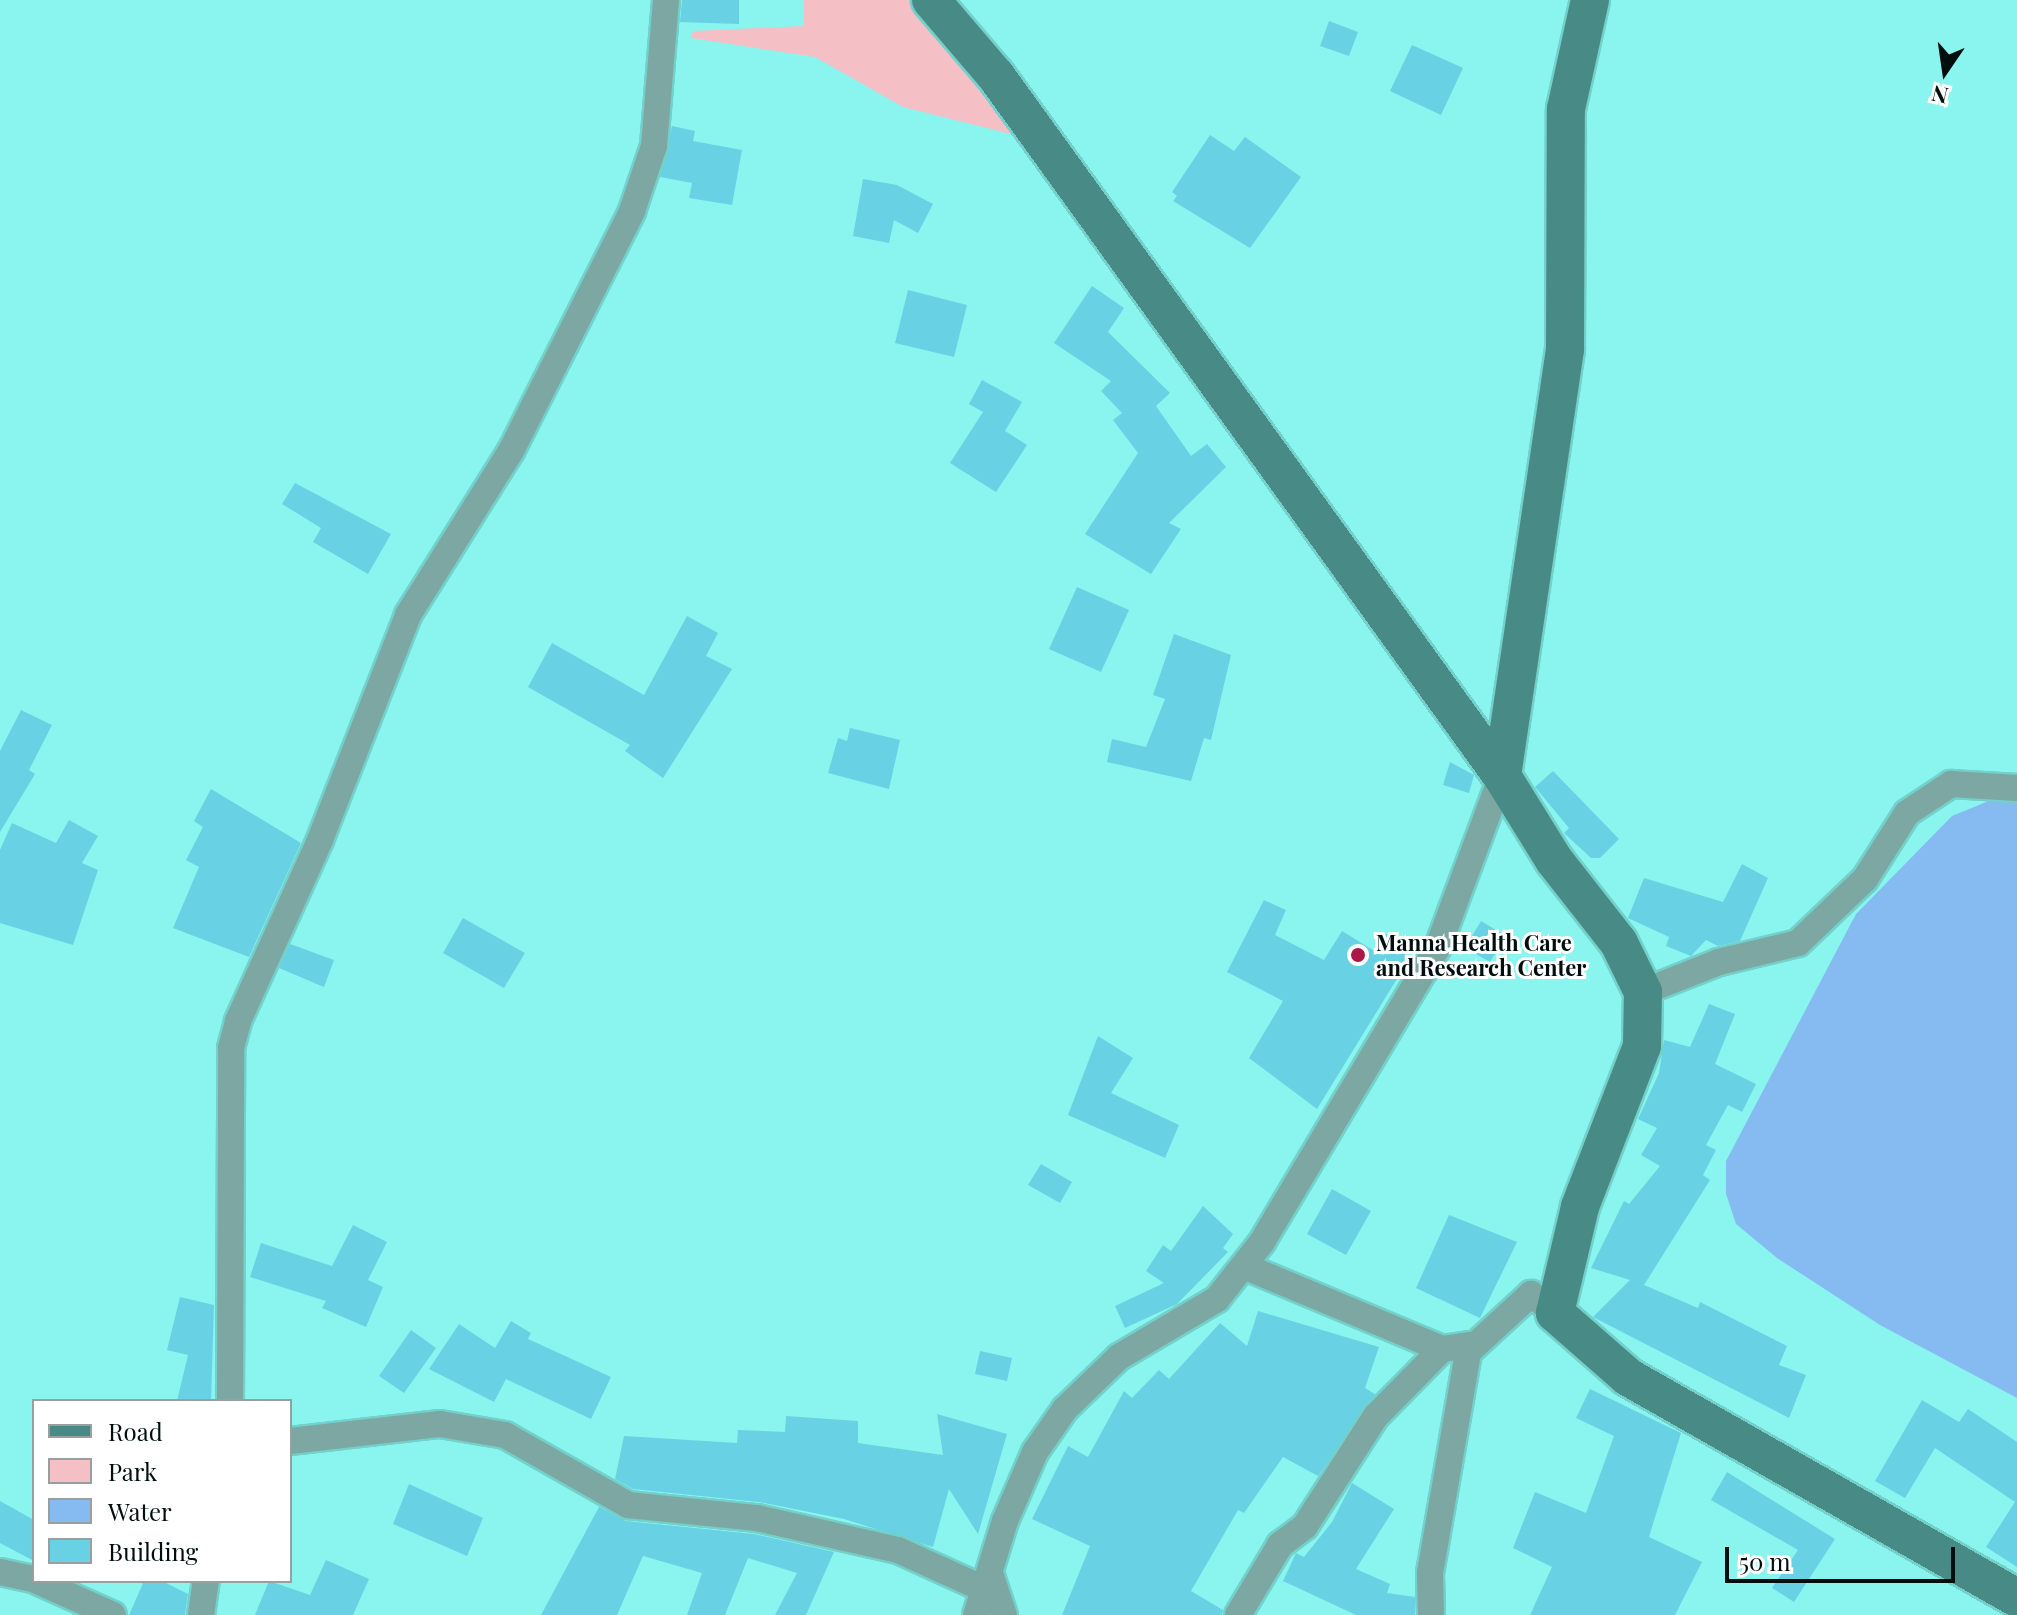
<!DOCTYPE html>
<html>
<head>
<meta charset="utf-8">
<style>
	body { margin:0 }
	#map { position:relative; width:2017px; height:1615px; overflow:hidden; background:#89f5ee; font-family:"Playfair Display",serif }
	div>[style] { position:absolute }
	.green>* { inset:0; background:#f5bfc6 }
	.water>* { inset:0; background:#86bbf2 }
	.building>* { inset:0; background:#68d2e4 }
	.roads { filter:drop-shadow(2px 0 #73d0ca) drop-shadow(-2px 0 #73d0ca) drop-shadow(0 2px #73d0ca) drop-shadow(0 -2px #73d0ca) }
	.street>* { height:26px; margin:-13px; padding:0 13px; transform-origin:13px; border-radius:13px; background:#7da7a3 }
	.secondary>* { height:38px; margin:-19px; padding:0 19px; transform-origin:19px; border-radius:19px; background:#488b86 }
	.dots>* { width:22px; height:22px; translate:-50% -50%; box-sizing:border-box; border:4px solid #fff; border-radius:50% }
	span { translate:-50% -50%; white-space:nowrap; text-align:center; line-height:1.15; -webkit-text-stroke:6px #fff; paint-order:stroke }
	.poi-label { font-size:22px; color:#000f0e; font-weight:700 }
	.left { translate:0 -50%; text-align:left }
	.legend { position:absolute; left:32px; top:1399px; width:260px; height:184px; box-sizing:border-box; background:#fff; border:2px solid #999f9f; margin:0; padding:10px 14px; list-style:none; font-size:24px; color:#000f0e }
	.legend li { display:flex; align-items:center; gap:16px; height:40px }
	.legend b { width:40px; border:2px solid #999f9f }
	.north { position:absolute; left:1905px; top:32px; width:80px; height:80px; -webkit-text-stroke:6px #fff; paint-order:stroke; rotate:193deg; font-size:22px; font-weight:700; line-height:32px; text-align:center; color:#000f0e }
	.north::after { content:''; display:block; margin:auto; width:28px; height:36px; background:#000f0e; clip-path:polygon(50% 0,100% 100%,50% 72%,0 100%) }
	.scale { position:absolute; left:1725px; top:1547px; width:230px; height:36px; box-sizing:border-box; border:4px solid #000f0e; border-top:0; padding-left:10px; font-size:24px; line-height:28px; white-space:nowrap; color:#000f0e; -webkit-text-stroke:6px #fff; paint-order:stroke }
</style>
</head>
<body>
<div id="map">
	<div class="green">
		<div style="clip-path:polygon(804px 0,920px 0,1031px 139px,903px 107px,815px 57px,691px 38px,693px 31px,804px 26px)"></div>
	</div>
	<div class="water">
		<div style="clip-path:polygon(1991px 800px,2017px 803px,2017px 1398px,1880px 1325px,1777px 1258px,1736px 1224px,1726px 1194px,1726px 1161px,1856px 914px,1952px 816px)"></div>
	</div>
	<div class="building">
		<div style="clip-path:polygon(682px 0,739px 0,739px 24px,680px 22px)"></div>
		<div style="clip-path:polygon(1329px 21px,1358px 32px,1349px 56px,1320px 46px)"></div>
		<div style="clip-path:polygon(1412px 45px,1463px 68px,1441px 115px,1390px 91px)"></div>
		<div style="clip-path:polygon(672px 126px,695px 131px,693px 141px,742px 150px,732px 205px,689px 198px,692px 183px,660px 177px)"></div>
		<div style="clip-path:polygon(1210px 135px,1234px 151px,1245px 137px,1301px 177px,1250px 248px,1173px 201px,1177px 196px,1172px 192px)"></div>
		<div style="clip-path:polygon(863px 179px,897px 185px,933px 204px,918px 233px,894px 220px,889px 243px,853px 236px)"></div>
		<div style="clip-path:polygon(1092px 286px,1124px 308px,1108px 332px,1170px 393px,1156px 406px,1191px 456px,1207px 444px,1226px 467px,1169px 523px,1181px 529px,1151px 574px,1085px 534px,1138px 453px,1113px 420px,1122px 413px,1101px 391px,1111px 381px,1054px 343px)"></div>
		<div style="clip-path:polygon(908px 290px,967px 305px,954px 357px,895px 343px)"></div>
		<div style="clip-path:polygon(982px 380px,1022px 402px,1005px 431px,1027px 445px,996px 492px,950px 463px,983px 412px,969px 404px)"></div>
		<div style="clip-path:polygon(295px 483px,391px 534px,368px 574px,313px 542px,321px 528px,282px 504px)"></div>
		<div style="clip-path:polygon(1077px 587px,1129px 610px,1101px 672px,1049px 649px)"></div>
		<div style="clip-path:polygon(687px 616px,718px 633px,706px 656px,732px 669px,663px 778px,625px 751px,630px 745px,528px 687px,552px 643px,644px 695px)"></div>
		<div style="clip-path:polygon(1174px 634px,1231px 655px,1211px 740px,1204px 738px,1191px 781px,1107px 762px,1112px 739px,1146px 747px,1165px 699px,1153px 695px)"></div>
		<div style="clip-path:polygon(21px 710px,52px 725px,29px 770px,35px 774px,0 832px,0 751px)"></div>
		<div style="clip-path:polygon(850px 728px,900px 740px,889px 789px,828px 773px,838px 738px,847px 741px)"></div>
		<div style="clip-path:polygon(1450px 762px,1474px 775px,1469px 793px,1443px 785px)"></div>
		<div style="clip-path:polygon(1553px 771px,1619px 839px,1600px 858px,1591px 858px,1564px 833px,1569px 828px,1535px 787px)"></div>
		<div style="clip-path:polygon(211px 789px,301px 843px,249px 957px,173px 928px,199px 867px,186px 860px,203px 827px,194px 821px)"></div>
		<div style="clip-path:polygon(69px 820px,98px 836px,82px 863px,98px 870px,73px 945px,0 923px,0 850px,12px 823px,56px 843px)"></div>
		<div style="clip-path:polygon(1742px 864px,1768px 878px,1740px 941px,1718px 946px,1706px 940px,1691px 956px,1666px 946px,1669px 937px,1628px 918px,1644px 878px,1723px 902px)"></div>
		<div style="clip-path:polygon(1264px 900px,1286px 910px,1275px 935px,1324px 960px,1342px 931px,1381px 955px,1386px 934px,1409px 940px,1403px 969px,1317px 1109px,1249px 1058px,1283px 1001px,1227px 972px)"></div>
		<div style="clip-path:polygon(463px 918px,525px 953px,504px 988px,443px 953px)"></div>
		<div style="clip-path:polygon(1481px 921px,1506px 936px,1490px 962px,1465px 948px)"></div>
		<div style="clip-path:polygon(290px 944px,334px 960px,324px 987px,279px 968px)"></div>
		<div style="clip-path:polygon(1709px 1004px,1735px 1014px,1715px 1064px,1756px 1084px,1742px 1112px,1728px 1105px,1706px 1145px,1716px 1150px,1703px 1175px,1710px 1180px,1644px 1285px,1698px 1308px,1700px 1302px,1787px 1346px,1779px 1365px,1806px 1375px,1789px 1418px,1593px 1317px,1630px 1280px,1591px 1268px,1624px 1201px,1629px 1204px,1660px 1166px,1641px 1155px,1657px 1128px,1638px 1119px,1659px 1073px,1664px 1040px,1690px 1047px)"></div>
		<div style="clip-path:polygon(1098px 1036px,1133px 1058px,1111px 1093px,1179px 1125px,1165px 1158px,1068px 1115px)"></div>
		<div style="clip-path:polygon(1041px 1164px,1072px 1182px,1060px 1203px,1028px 1185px)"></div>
		<div style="clip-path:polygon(1332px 1189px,1371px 1211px,1346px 1255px,1307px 1234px)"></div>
		<div style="clip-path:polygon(1203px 1206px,1233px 1234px,1223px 1248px,1228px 1252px,1177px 1304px,1125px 1328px,1115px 1306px,1164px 1283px,1146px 1271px,1163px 1245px,1171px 1251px)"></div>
		<div style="clip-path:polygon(1449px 1215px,1517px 1242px,1480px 1318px,1416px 1288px)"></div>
		<div style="clip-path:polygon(353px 1225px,387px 1242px,368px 1280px,383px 1287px,366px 1327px,322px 1308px,326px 1301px,250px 1277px,261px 1243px,332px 1266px)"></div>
		<div style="clip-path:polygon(180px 1297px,214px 1305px,211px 1401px,177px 1401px,188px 1355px,167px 1350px)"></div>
		<div style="clip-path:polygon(1258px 1311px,1379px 1347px,1365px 1388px,1375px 1394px,1318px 1476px,1283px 1457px,1244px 1513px,1238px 1510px,1191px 1591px,1223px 1610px,1222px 1615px,1062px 1615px,1090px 1546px,1032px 1519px,1068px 1446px,1088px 1457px,1124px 1391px,1132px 1398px,1159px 1370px,1169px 1379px,1220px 1323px,1247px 1346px)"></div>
		<div style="clip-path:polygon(511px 1321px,531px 1333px,528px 1339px,611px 1377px,591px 1419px,506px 1379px,494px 1402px,429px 1369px,459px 1324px,495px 1348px)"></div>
		<div style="clip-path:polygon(411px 1330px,436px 1348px,404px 1393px,379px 1376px)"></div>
		<div style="clip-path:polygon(980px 1351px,1012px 1358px,1007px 1381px,975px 1374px)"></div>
		<div style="clip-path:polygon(1590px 1389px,1681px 1433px,1649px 1537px,1702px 1562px,1675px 1615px,1530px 1615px,1552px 1567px,1513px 1548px,1535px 1492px,1586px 1513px,1614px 1436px,1576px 1418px)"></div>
		<div style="clip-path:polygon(1922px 1400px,1959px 1422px,1968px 1409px,2017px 1442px,2017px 1567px,1986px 1547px,2015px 1502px,1935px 1448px,1905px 1498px,1875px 1481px)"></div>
		<div style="clip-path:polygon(937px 1414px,1007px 1434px,978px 1534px,949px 1489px,933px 1547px,844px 1519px,759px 1502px,633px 1489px,615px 1479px,624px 1436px,737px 1443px,738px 1430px,785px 1432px,786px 1416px,858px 1421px,858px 1443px,943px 1455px)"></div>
		<div style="clip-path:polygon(1727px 1472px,1835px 1539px,1794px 1602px,1772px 1588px,1798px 1550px,1711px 1500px)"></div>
		<div style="clip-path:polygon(1352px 1483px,1394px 1509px,1356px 1569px,1390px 1584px,1387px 1593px,1415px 1597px,1415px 1615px,1356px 1615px,1283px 1581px,1296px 1553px,1304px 1557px,1332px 1522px)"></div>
		<div style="clip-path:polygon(409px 1484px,483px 1518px,467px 1556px,393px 1524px)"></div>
		<div style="clip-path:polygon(0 1501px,34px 1520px,34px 1561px,0 1543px)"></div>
		<div style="clip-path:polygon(599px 1507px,626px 1521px,754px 1534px,834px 1552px,806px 1615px,775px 1615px,797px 1573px,748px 1558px,725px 1615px,687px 1615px,702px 1573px,643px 1556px,617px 1615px,541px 1615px)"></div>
		<div style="clip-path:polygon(326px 1560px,369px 1579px,353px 1615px,255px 1615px,269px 1581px,310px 1595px)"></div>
		<div style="clip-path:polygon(144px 1581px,162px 1581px,188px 1594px,185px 1615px,129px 1615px)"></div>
	</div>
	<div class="roads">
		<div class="street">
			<div style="left:1643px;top:992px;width:82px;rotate:-21.5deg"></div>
			<div style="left:1719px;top:962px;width:81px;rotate:-13.5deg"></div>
			<div style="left:1798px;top:943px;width:93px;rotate:-43.7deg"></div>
			<div style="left:1865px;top:879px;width:78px;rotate:-57.5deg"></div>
			<div style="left:1907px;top:813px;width:53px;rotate:-33.4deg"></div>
			<div style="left:1951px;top:784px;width:66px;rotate:3.5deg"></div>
			<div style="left:1246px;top:1267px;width:212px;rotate:22.7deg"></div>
			<div style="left:230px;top:1401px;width:353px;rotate:-89.8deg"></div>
			<div style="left:231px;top:1048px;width:28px;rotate:-75deg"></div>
			<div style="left:238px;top:1021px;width:199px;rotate:-65.6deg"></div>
			<div style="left:320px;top:840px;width:242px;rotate:-68.6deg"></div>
			<div style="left:408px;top:615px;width:194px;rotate:-57.9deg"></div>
			<div style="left:511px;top:451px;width:269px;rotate:-63.2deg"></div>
			<div style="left:632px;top:211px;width:69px;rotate:-71.3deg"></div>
			<div style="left:654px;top:146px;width:146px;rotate:-85.3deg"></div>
			<div style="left:290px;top:1441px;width:151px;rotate:-6.5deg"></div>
			<div style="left:440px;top:1424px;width:66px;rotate:9.6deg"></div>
			<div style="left:505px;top:1435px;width:142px;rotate:29.6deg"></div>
			<div style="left:628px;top:1505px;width:130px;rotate:5.8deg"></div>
			<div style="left:757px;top:1518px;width:145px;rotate:12.8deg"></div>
			<div style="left:898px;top:1550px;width:97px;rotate:24.4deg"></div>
			<div style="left:0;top:1572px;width:35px;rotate:12deg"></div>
			<div style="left:990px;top:1573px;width:44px;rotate:71.6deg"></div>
			<div style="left:37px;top:1581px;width:83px;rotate:24.1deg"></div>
			<div style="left:201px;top:1615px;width:34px;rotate:-82deg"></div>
			<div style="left:976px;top:1615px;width:98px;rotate:-72.9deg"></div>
			<div style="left:1005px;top:1521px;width:75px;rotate:-66.5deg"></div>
			<div style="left:1035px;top:1452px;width:52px;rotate:-55.1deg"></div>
			<div style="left:1065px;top:1409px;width:75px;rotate:-43.9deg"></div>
			<div style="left:1119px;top:1357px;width:114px;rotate:-30.6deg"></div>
			<div style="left:1217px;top:1299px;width:73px;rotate:-51.7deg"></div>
			<div style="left:1262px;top:1242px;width:344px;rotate:-59.2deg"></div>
			<div style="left:1438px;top:947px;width:183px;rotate:-69.5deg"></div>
			<div style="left:1238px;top:1615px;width:82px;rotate:-59deg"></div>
			<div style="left:1280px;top:1545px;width:31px;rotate:-37deg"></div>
			<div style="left:1305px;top:1526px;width:131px;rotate:-57.2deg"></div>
			<div style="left:1376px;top:1416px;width:94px;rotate:-45.4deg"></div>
			<div style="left:1442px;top:1349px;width:29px;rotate:-8deg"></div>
			<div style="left:1431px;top:1615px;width:42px;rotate:-91.4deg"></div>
			<div style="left:1430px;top:1573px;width:224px;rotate:-80.2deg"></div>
			<div style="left:1468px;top:1352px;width:86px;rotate:-42.6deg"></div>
			<div style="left:1531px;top:1294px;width:31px;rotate:38deg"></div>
		</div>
		<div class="secondary">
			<div style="left:931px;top:0;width:100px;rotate:49.5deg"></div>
			<div style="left:996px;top:76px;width:864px;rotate:54.14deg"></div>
			<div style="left:1502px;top:776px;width:99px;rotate:58.2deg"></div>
			<div style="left:1554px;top:860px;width:105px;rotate:51.9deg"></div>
			<div style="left:1619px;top:943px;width:55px;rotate:63.9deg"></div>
			<div style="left:1643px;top:992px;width:54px;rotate:91.1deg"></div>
			<div style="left:1642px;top:1046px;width:173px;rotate:111.1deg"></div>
			<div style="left:1580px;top:1207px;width:109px;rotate:103.3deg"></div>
			<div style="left:1555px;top:1313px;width:97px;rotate:41.2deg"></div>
			<div style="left:1628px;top:1377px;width:447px;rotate:29.6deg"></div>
			<div style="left:1502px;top:776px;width:431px;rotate:-81.6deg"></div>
			<div style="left:1565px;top:350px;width:241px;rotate:-89.8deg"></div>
			<div style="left:1566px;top:109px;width:112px;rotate:-77.6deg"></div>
		</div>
	</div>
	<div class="dots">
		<div style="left:1358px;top:955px;background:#ab1746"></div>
	</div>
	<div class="poi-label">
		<span class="left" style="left:1376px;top:955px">Manna Health Care<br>and Research Center</span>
	</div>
	<ul class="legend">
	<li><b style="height:10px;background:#488b86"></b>Road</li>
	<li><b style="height:22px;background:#f5bfc6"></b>Park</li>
	<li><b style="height:22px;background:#86bbf2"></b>Water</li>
	<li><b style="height:22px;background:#68d2e4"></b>Building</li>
	</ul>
	<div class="north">N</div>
	<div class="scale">50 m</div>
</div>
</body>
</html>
